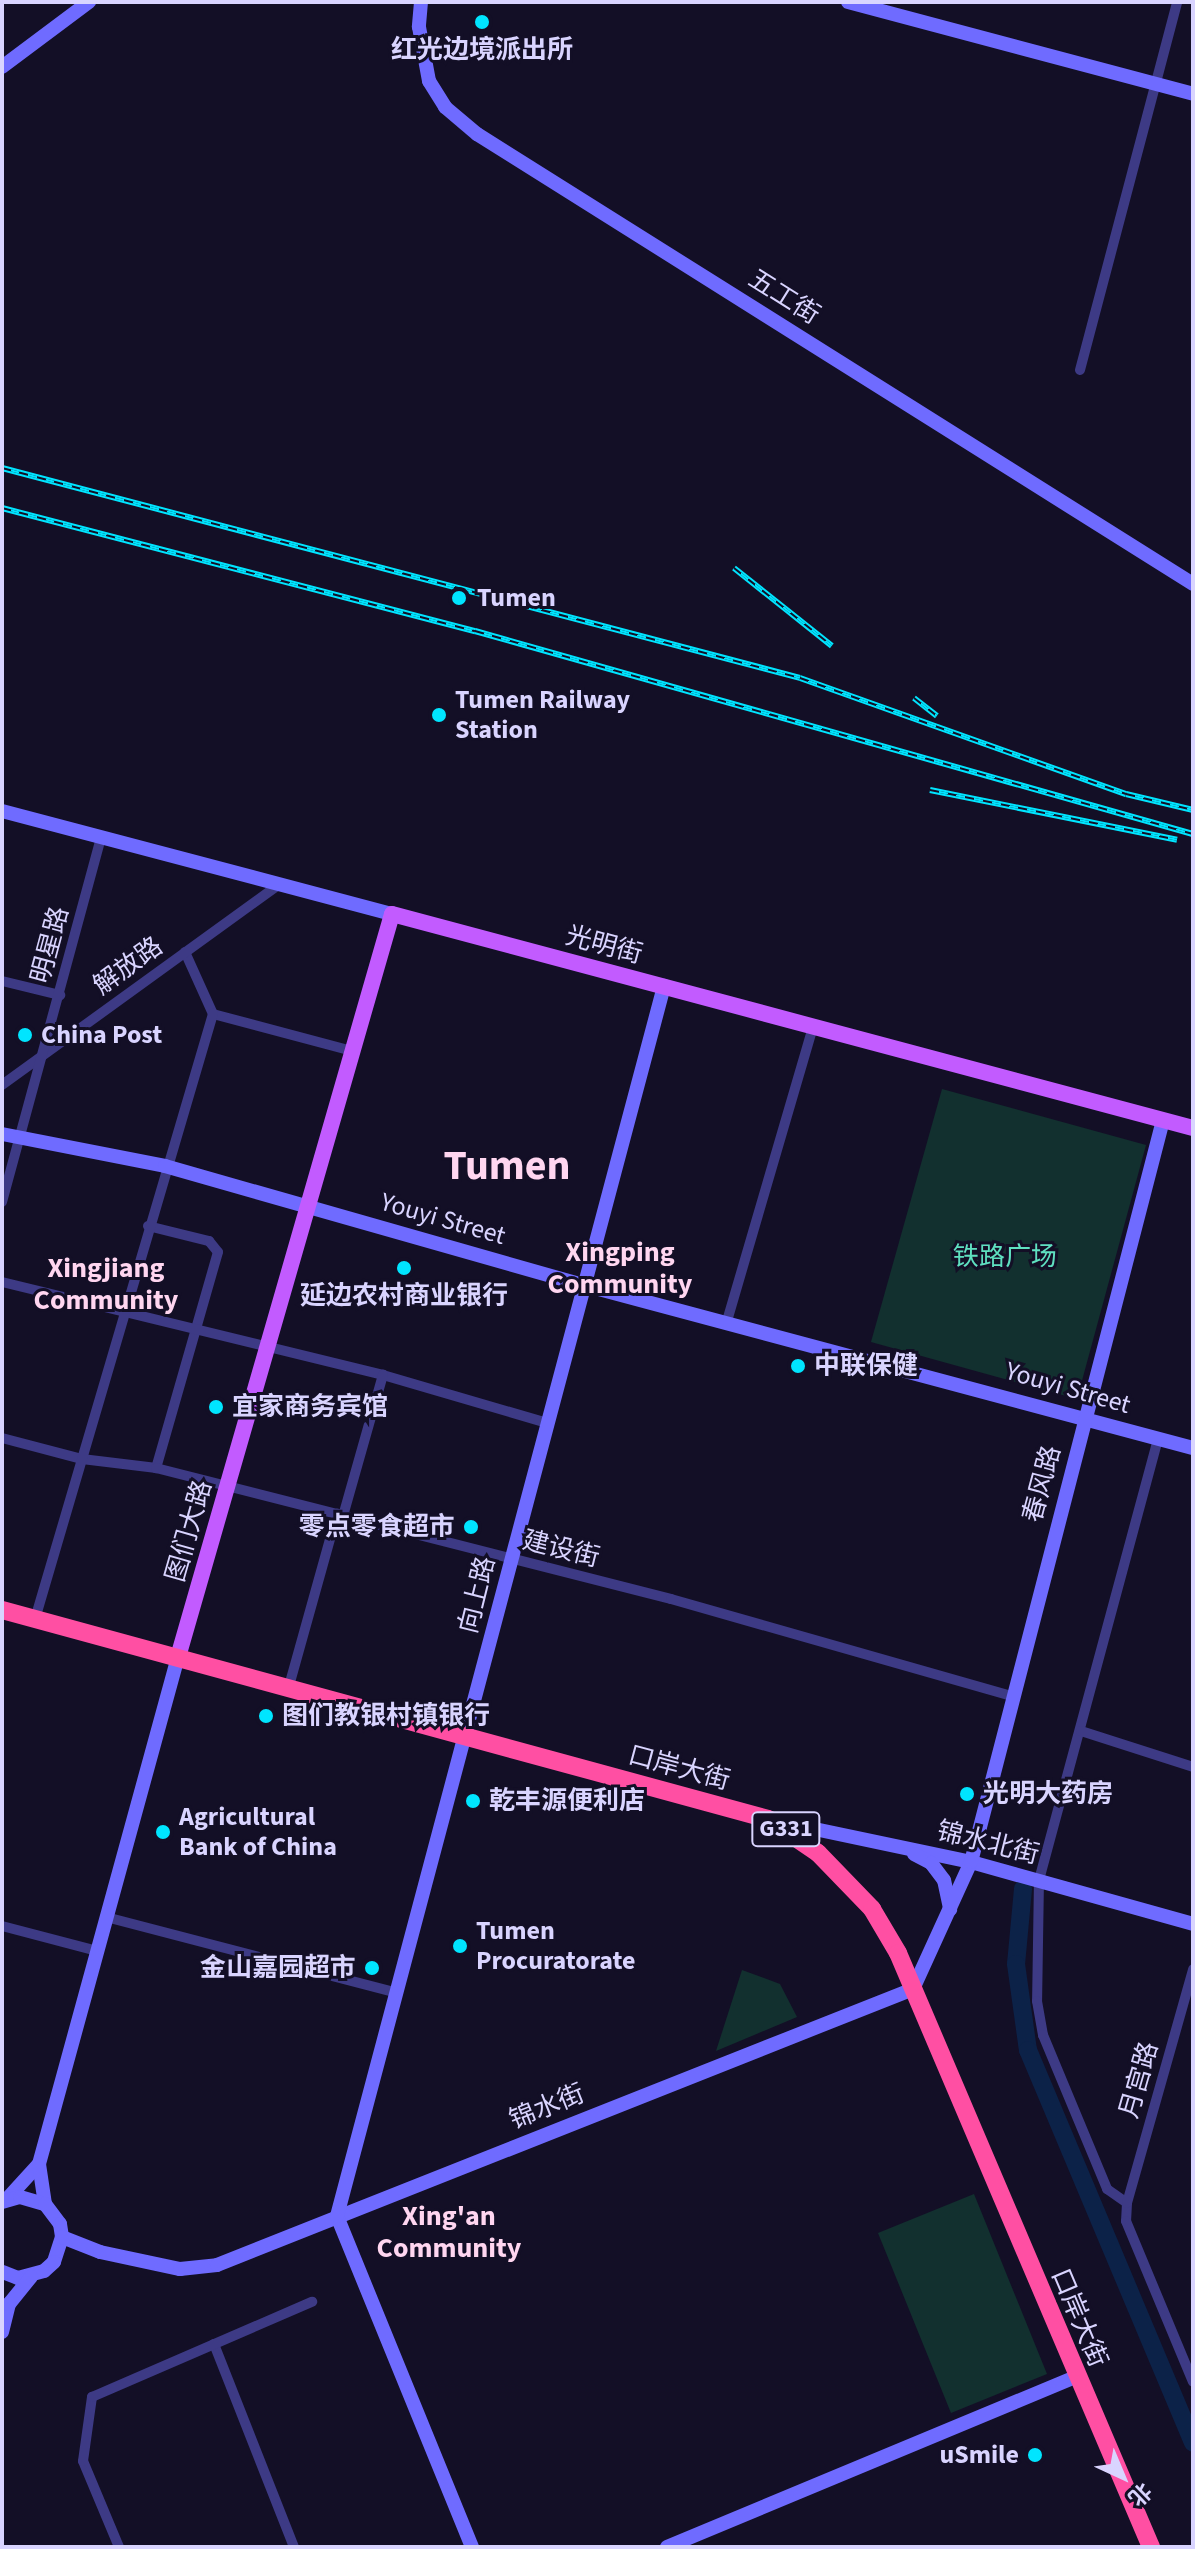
<!DOCTYPE html>
<html>
<head>
<meta charset="utf-8">
<style>
	body { margin:0 }
	#map { position:relative; width:1195px; height:2549px; overflow:hidden; background:#130f26; font-family:"Source Sans 3","Noto Sans SC",sans-serif }
	div>[style] { position:absolute }
	.green>* { inset:0; background:#12302f }
	.river>* { height:18px; margin:-9px; padding:0 9px; transform-origin:9px; border-radius:9px; background:#0c2248 }
	.street>* { height:10px; margin:-5px; padding:0 5px; transform-origin:5px; border-radius:5px; background:#3d3a85 }
	.secondary>* { height:14px; margin:-7px; padding:0 7px; transform-origin:7px; border-radius:7px; background:#6f6bff }
	.primary>* { height:16px; margin:-8px; padding:0 8px; transform-origin:8px; border-radius:8px; background:#c25bff }
	.highway>* { height:18px; margin:-9px; padding:0 9px; transform-origin:9px; border-radius:9px; background:#ff4fa3 }
	.rail>* { height:6px; margin-top:-3px; transform-origin:0; background:repeating-linear-gradient(90deg,#130f26 0 9px,#00e5ff 0 18px); box-sizing:border-box; border-block:2px solid #00e5ff }
	.dots>* { width:22px; height:22px; translate:-50% -50%; box-sizing:border-box; border:4px solid #130f26; border-radius:50% }
	span { translate:-50% -50%; white-space:nowrap; text-align:center; line-height:1.15; -webkit-text-stroke:6px #130f26; paint-order:stroke }
	.shield-label span { padding:2px 6px; background:#130f26; border:2px solid; border-radius:6px; -webkit-text-stroke-width:0 }
	.shield-label { font-size:24px; color:#d9d4ff; font-weight:700 }
	.poi-label { font-size:26px; color:#d9d4ff; font-weight:700 }
	.left { translate:0 -50%; text-align:left }
	.right { translate:-100% -50%; text-align:right }
	.street-label { font-size:26px; color:#d9d4ff }
	.park-label { font-size:26px; color:#5fe0c0 }
	.neighbourhood-label { font-size:28px; color:#ffd6f0; font-weight:700 }
	.town-label { font-size:42px; color:#ffd6f0; font-weight:700 }
	.frame { position:absolute; inset:0; border:4px solid #d9d4ff; pointer-events:none }
	.north { position:absolute; left:1083px; top:2437px; width:80px; height:80px; -webkit-text-stroke:6px #130f26; paint-order:stroke; rotate:136deg; font-size:22px; font-weight:700; line-height:32px; text-align:center; color:#d9d4ff }
	.north::after { content:''; display:block; margin:auto; width:28px; height:36px; background:#d9d4ff; clip-path:polygon(50% 0,100% 100%,50% 72%,0 100%) }
</style>
</head>
<body>
<div id="map">
	<div class="green">
		<div style="clip-path:polygon(942px 1089px,1146px 1145px,1077px 1399px,871px 1342px)"></div>
		<div style="clip-path:polygon(742px 1970px,780px 1984px,797px 2017px,716px 2051px)"></div>
		<div style="clip-path:polygon(974px 2194px,1047px 2374px,951px 2413px,878px 2233px)"></div>
	</div>
	<div class="river">
		<div style="left:1023px;top:1889px;width:75px;rotate:95.3deg"></div>
		<div style="left:1016px;top:1964px;width:87px;rotate:82.1deg"></div>
		<div style="left:1028px;top:2050px;width:426px;rotate:67.2deg"></div>
	</div>
	<div class="street">
		<div style="left:1080px;top:370px;width:381px;rotate:-75.2deg"></div>
		<div style="left:185px;top:952px;width:68px;rotate:65.7deg"></div>
		<div style="left:213px;top:1014px;width:144px;rotate:14.9deg"></div>
		<div style="left:2px;top:981px;width:60px;rotate:13.6deg"></div>
		<div style="left:2px;top:1085px;width:343px;rotate:-35.9deg"></div>
		<div style="left:2px;top:1202px;width:378px;rotate:-74.8deg"></div>
		<div style="left:148px;top:1226px;width:63px;rotate:13.8deg"></div>
		<div style="left:209px;top:1241px;width:14px;rotate:51deg"></div>
		<div style="left:218px;top:1252px;width:225px;rotate:106deg"></div>
		<div style="left:2px;top:1282px;width:392px;rotate:13.7deg"></div>
		<div style="left:383px;top:1375px;width:168px;rotate:16.3deg"></div>
		<div style="left:727px;top:1321px;width:307px;rotate:-73.7deg"></div>
		<div style="left:2px;top:1438px;width:83px;rotate:14.7deg"></div>
		<div style="left:82px;top:1459px;width:75px;rotate:6.9deg"></div>
		<div style="left:156px;top:1468px;width:531px;rotate:14.27deg"></div>
		<div style="left:671px;top:1599px;width:355px;rotate:15.9deg"></div>
		<div style="left:1158px;top:1439px;width:456px;rotate:105.1deg"></div>
		<div style="left:1039px;top:1879px;width:122px;rotate:90.9deg"></div>
		<div style="left:1037px;top:2001px;width:35px;rotate:80deg"></div>
		<div style="left:1043px;top:2035px;width:167px;rotate:67.4deg"></div>
		<div style="left:1107px;top:2189px;width:24px;rotate:35deg"></div>
		<div style="left:1127px;top:2203px;width:18px;rotate:93deg"></div>
		<div style="left:1126px;top:2221px;width:174px;rotate:67.4deg"></div>
		<div style="left:343px;top:1516px;width:147px;rotate:-74.2deg"></div>
		<div style="left:35px;top:1619px;width:631px;rotate:-73.61deg"></div>
		<div style="left:289px;top:1686px;width:179px;rotate:-74.4deg"></div>
		<div style="left:1081px;top:1731px;width:118px;rotate:17.8deg"></div>
		<div style="left:106px;top:1917px;width:297px;rotate:14.6deg"></div>
		<div style="left:2px;top:1926px;width:98px;rotate:14.7deg"></div>
		<div style="left:1127px;top:2203px;width:243px;rotate:-74.2deg"></div>
		<div style="left:214px;top:2344px;width:218px;rotate:68.5deg"></div>
		<div style="left:119px;top:2547px;width:93px;rotate:-112.7deg"></div>
		<div style="left:83px;top:2461px;width:65px;rotate:-82deg"></div>
		<div style="left:92px;top:2397px;width:240px;rotate:-23.4deg"></div>
	</div>
	<div class="secondary">
		<div style="left:421px;top:2px;width:25px;rotate:95deg"></div>
		<div style="left:419px;top:27px;width:55px;rotate:79.5deg"></div>
		<div style="left:429px;top:81px;width:31px;rotate:58deg"></div>
		<div style="left:445px;top:107px;width:42px;rotate:40.2deg"></div>
		<div style="left:477px;top:134px;width:846px;rotate:32.15deg"></div>
		<div style="left:848px;top:2px;width:357px;rotate:14.9deg"></div>
		<div style="left:2px;top:67px;width:109px;rotate:-36.8deg"></div>
		<div style="left:2px;top:811px;width:403px;rotate:14.8deg"></div>
		<div style="left:2px;top:1134px;width:166px;rotate:11.1deg"></div>
		<div style="left:165px;top:1166px;width:431px;rotate:15.9deg"></div>
		<div style="left:580px;top:1284px;width:635px;rotate:14.98deg"></div>
		<div style="left:772px;top:1820px;width:203px;rotate:11.9deg"></div>
		<div style="left:971px;top:1862px;width:230px;rotate:15.6deg"></div>
		<div style="left:914px;top:1854px;width:19px;rotate:28deg"></div>
		<div style="left:931px;top:1863px;width:21px;rotate:53deg"></div>
		<div style="left:944px;top:1880px;width:30px;rotate:78deg"></div>
		<div style="left:39px;top:2164px;width:526px;rotate:-74.67deg"></div>
		<div style="left:7px;top:2199px;width:47px;rotate:-47.6deg"></div>
		<div style="left:39px;top:2164px;width:40px;rotate:81.5deg"></div>
		<div style="left:2px;top:2202px;width:19px;rotate:-16deg"></div>
		<div style="left:20px;top:2197px;width:26px;rotate:16deg"></div>
		<div style="left:45px;top:2204px;width:25px;rotate:53deg"></div>
		<div style="left:60px;top:2224px;width:13px;rotate:81deg"></div>
		<div style="left:62px;top:2237px;width:26px;rotate:108deg"></div>
		<div style="left:54px;top:2262px;width:13px;rotate:138deg"></div>
		<div style="left:44px;top:2271px;width:27px;rotate:165deg"></div>
		<div style="left:18px;top:2278px;width:17px;rotate:-159deg"></div>
		<div style="left:62px;top:2237px;width:41px;rotate:21.5deg"></div>
		<div style="left:100px;top:2252px;width:82px;rotate:12deg"></div>
		<div style="left:180px;top:2269px;width:37px;rotate:-6deg"></div>
		<div style="left:217px;top:2265px;width:749px;rotate:-21.63deg"></div>
		<div style="left:913px;top:1989px;width:140px;rotate:-65.5deg"></div>
		<div style="left:971px;top:1862px;width:766px;rotate:-75.49deg"></div>
		<div style="left:2px;top:2332px;width:29px;rotate:-76deg"></div>
		<div style="left:9px;top:2304px;width:35px;rotate:-51deg"></div>
		<div style="left:472px;top:2547px;width:357px;rotate:-112.2deg"></div>
		<div style="left:337px;top:2216px;width:1273px;rotate:-75.11deg"></div>
		<div style="left:667px;top:2547px;width:442px;rotate:-22.6deg"></div>
	</div>
	<div class="primary">
		<div style="left:178px;top:1657px;width:773px;rotate:-73.93deg"></div>
		<div style="left:392px;top:914px;width:829px;rotate:14.96deg"></div>
	</div>
	<div class="highway">
		<div style="left:2px;top:1610px;width:794px;rotate:15.26deg"></div>
		<div style="left:768px;top:1819px;width:60px;rotate:34.2deg"></div>
		<div style="left:818px;top:1853px;width:78px;rotate:46deg"></div>
		<div style="left:872px;top:1909px;width:51px;rotate:59.4deg"></div>
		<div style="left:898px;top:1953px;width:646px;rotate:66.93deg"></div>
	</div>
	<div class="rail">
		<div style="left:2px;top:468px;width:825px;rotate:14.74deg"></div>
		<div style="left:800px;top:678px;width:346px;rotate:19.6deg"></div>
		<div style="left:1126px;top:794px;width:69px;rotate:13.4deg"></div>
		<div style="left:2px;top:508px;width:489px;rotate:14.6deg"></div>
		<div style="left:475px;top:631px;width:746px;rotate:15.79deg"></div>
		<div style="left:734px;top:568px;width:125px;rotate:38.5deg"></div>
		<div style="left:914px;top:698px;width:29px;rotate:38deg"></div>
		<div style="left:930px;top:790px;width:252px;rotate:11.4deg"></div>
	</div>
	<div class="dots">
		<div style="left:482px;top:22px;background:#00e5ff"></div>
		<div style="left:459px;top:598px;background:#00e5ff"></div>
		<div style="left:439px;top:715px;background:#00e5ff"></div>
		<div style="left:25px;top:1035px;background:#00e5ff"></div>
		<div style="left:404px;top:1268px;background:#00e5ff"></div>
		<div style="left:798px;top:1366px;background:#00e5ff"></div>
		<div style="left:216px;top:1407px;background:#00e5ff"></div>
		<div style="left:471px;top:1527px;background:#00e5ff"></div>
		<div style="left:266px;top:1716px;background:#00e5ff"></div>
		<div style="left:967px;top:1794px;background:#00e5ff"></div>
		<div style="left:473px;top:1801px;background:#00e5ff"></div>
		<div style="left:163px;top:1832px;background:#00e5ff"></div>
		<div style="left:460px;top:1946px;background:#00e5ff"></div>
		<div style="left:372px;top:1968px;background:#00e5ff"></div>
		<div style="left:1035px;top:2455px;background:#00e5ff"></div>
	</div>
	<div class="shield-label">
		<span style="left:786px;top:1829px">G331</span>
	</div>
	<div class="poi-label">
		<span style="left:482px;top:50px">红光边境派出所</span>
		<span class="left" style="left:477px;top:598px">Tumen</span>
		<span class="left" style="left:455px;top:715px">Tumen Railway<br>Station</span>
		<span class="left" style="left:41px;top:1035px">China Post</span>
		<span style="left:404px;top:1296px">延边农村商业银行</span>
		<span class="left" style="left:814px;top:1366px">中联保健</span>
		<span class="left" style="left:232px;top:1407px">宜家商务宾馆</span>
		<span class="right" style="left:455px;top:1527px">零点零食超市</span>
		<span class="left" style="left:282px;top:1716px">图们教银村镇银行</span>
		<span class="left" style="left:983px;top:1794px">光明大药房</span>
		<span class="left" style="left:489px;top:1801px">乾丰源便利店</span>
		<span class="left" style="left:179px;top:1832px">Agricultural<br>Bank of China</span>
		<span class="left" style="left:476px;top:1946px">Tumen<br>Procuratorate</span>
		<span class="right" style="left:356px;top:1968px">金山嘉园超市</span>
		<span class="right" style="left:1019px;top:2455px">uSmile</span>
	</div>
	<div class="street-label">
		<span style="left:784px;top:297px;rotate:32deg">五工街</span>
		<span style="left:50px;top:945px;rotate:-75deg">明星路</span>
		<span style="left:604px;top:945px;rotate:15deg">光明街</span>
		<span style="left:128px;top:966px;rotate:-36deg">解放路</span>
		<span style="left:443px;top:1219px;rotate:16deg">Youyi Street</span>
		<span style="left:1068px;top:1388px;rotate:16deg">Youyi Street</span>
		<span style="left:1042px;top:1484px;rotate:-75deg">春风路</span>
		<span style="left:189px;top:1531px;rotate:-74deg">图们大路</span>
		<span style="left:561px;top:1549px;rotate:14deg">建设街</span>
		<span style="left:477px;top:1595px;rotate:-76deg">向上路</span>
		<span style="left:679px;top:1768px;rotate:15deg">口岸大街</span>
		<span style="left:988px;top:1843px;rotate:14deg">锦水北街</span>
		<span style="left:1139px;top:2080px;rotate:-74deg">月宫路</span>
		<span style="left:547px;top:2107px;rotate:-22deg">锦水街</span>
		<span style="left:1079px;top:2318px;rotate:67deg">口岸大街</span>
	</div>
	<div class="park-label">
		<span style="left:1005px;top:1257px">铁路广场</span>
	</div>
	<div class="neighbourhood-label">
		<span style="left:620px;top:1268px">Xingping<br>Community</span>
		<span style="left:106px;top:1284px">Xingjiang<br>Community</span>
		<span style="left:449px;top:2232px">Xing'an<br>Community</span>
	</div>
	<div class="town-label">
		<span style="left:507px;top:1166px">Tumen</span>
	</div>
	<div class="frame"></div>
	<div class="north">北</div>
</div>
</body>
</html>
